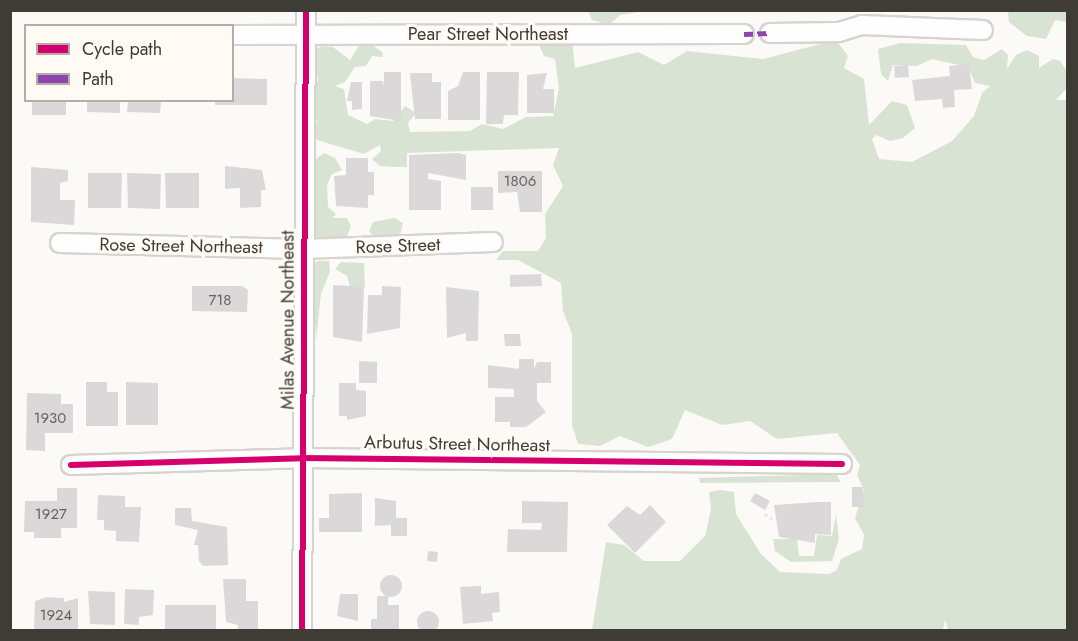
<!DOCTYPE html>
<html>
<head>
<meta charset="utf-8">
<style>
	body { margin:0 }
	#map { position:relative; width:1078px; height:641px; overflow:hidden; background:#fcfaf7; font-family:Jost,sans-serif }
	div>[style] { position:absolute }
	.green>* { inset:0; background:#d9e3d3 }
	.building>* { inset:0; background:#dbd8da }
	.round { border-radius:50% }
	.path>* { height:3px; margin-top:-1.5px; transform-origin:0; background:repeating-linear-gradient(90deg,#e7e6e4 0 3px,transparent 0 6px) }
	.roads { filter:drop-shadow(2px 0 #d7d4d0) drop-shadow(-2px 0 #d7d4d0) drop-shadow(0 2px #d7d4d0) drop-shadow(0 -2px #d7d4d0) }
	.street>* { height:18px; margin:-9px; padding:0 9px; transform-origin:9px; border-radius:9px; background:#fffefe }
	.quiet>* { height:4.5px; margin-top:-2.25px; transform-origin:0; background:repeating-linear-gradient(90deg,#8e44ad 0 9px,transparent 0 13.5px) }
	.cycleway>* { height:6px; margin:-3px; padding:0 3px; transform-origin:3px; border-radius:3px; background:#d6006c }
	span { translate:-50% -50%; white-space:nowrap; text-align:center; line-height:1.15; -webkit-text-stroke:6px #fffbf4; paint-order:stroke }
	.number-label { font-size:15px; color:#66625e }
	.number-label span { -webkit-text-stroke-width:0 }
	.street-label { font-size:18px; color:#3f3b35 }
	.frame { position:absolute; inset:0; border:12px solid #3f3b35; pointer-events:none }
	.legend { position:absolute; left:24px; top:24px; width:210px; height:78px; box-sizing:border-box; background:#fffbf4; border:2px solid #b2aea8; margin:0; padding:8px 10px; list-style:none; font-size:18px; color:#3f3b35 }
	.legend li { display:flex; align-items:center; gap:12px; height:30px }
	.legend b { width:30px; border:2px solid #b2aea8 }
</style>
</head>
<body>
<div id="map">
	<div class="green">
		<div style="clip-path:polygon(588px 11px,588px 10px,645px 11px,620px 15px,609px 25px,592px 20px)"></div>
		<div style="clip-path:polygon(1008px 11px,1067px 11px,1067px 22px,1055px 20px,1046px 39px,1027px 36px,1009px 22px)"></div>
		<div style="clip-path:polygon(536px 38px,572px 39px,575px 68px,638px 52px,664px 65px,687px 51px,763px 59px,836px 40px,848px 56px,844px 68px,864px 79px,869px 125px,892px 101px,907px 105px,915px 128px,903px 138px,890px 141px,876px 135px,872px 139px,879px 159px,912px 162px,952px 141px,974px 116px,982px 93px,990px 86px,975px 83px,968px 67px,932px 59px,917px 66px,893px 65px,888px 81px,881px 74px,878px 49px,900px 43px,966px 45px,973px 57px,984px 60px,1002px 49px,1008px 55px,1007px 69px,1016px 55px,1027px 50px,1039px 56px,1039px 68px,1053px 59px,1060px 61px,1068px 73px,1067px 88px,1056px 100px,1068px 100px,1067px 630px,948px 630px,945px 619px,943px 630px,592px 630px,606px 542px,624px 545px,644px 561px,680px 561px,705px 536px,711px 509px,709px 492px,721px 490px,734px 492px,736px 514px,761px 554px,780px 572px,829px 574px,837px 570px,841px 559px,862px 549px,864px 535px,855px 518px,864px 490px,857px 475px,860px 465px,837px 433px,777px 439px,750px 421px,722px 425px,685px 410px,672px 439px,648px 447px,620px 436px,600px 446px,578px 444px,572px 425px,572px 334px,563px 311px,561px 283px,518px 260px,496px 260px,503px 251px,538px 251px,546px 238px,545px 214px,563px 186px,553px 165px,559px 148px,407px 153px,407px 167px,393px 167px,380px 166px,372px 159px,381px 151px,380px 145px,364px 154px,317px 140px,312px 134px,317px 121px,311px 109px,311px 91px,318px 80px,313px 50px,322px 46px,333px 47px,350px 60px,360px 44px,371px 44px,382px 52px,383px 57px,372px 56px,366px 66px,355px 67px,345px 82px,335px 86px,344px 89px,348px 115px,367px 124px,375px 119px,393px 121px,405px 106px,416px 113px,408px 123px,410px 132px,470px 131px,482px 124px,503px 129px,526px 117px,553px 116px,559px 89px,555px 59px,544px 56px)"></div>
		<div style="clip-path:polygon(324px 153px,335px 158px,342px 170px,332px 174px,327px 185px,328px 207px,336px 214px,332px 218px,347px 218px,351px 226px,345px 241px,308px 245px,308px 165px)"></div>
		<div style="clip-path:polygon(394px 218px,403px 223px,399px 239px,377px 241px,369px 231px,373px 222px)"></div>
		<div style="clip-path:polygon(317px 261px,329px 261px,330px 272px,321px 294px,316px 341px,312px 267px)"></div>
		<div style="clip-path:polygon(341px 262px,364px 263px,365px 287px,350px 287px,347px 276px,335px 269px)"></div>
		<div style="clip-path:polygon(836px 474px,841px 482px,700px 483px,699px 478px)"></div>
		<div style="clip-path:polygon(836px 514px,839px 539px,832px 561px,791px 562px,775px 551px,773px 539px,797px 539px,799px 556px,814px 556px,817px 535px,832px 536px)"></div>
	</div>
	<div class="building">
		<div style="clip-path:polygon(969px 64px,972px 89px,954px 90px,955px 107px,943px 108px,942px 99px,915px 101px,912px 80px,950px 76px,949px 66px)"></div>
		<div style="clip-path:polygon(908px 65px,909px 77px,895px 78px,894px 66px)"></div>
		<div style="clip-path:polygon(384px 72px,401px 72px,401px 121px,370px 116px,370px 81px,383px 81px,384px 86px)"></div>
		<div style="clip-path:polygon(463px 72px,480px 72px,480px 120px,448px 120px,448px 91px,458px 86px)"></div>
		<div style="clip-path:polygon(487px 72px,519px 72px,518px 115px,504px 115px,503px 124px,486px 124px)"></div>
		<div style="clip-path:polygon(410px 73px,432px 73px,432px 82px,441px 82px,441px 119px,415px 119px)"></div>
		<div style="clip-path:polygon(547px 73px,543px 89px,554px 89px,554px 113px,527px 113px,527px 75px)"></div>
		<div style="clip-path:polygon(232px 78px,267px 79px,267px 105px,215px 105px,215px 100px,232px 100px)"></div>
		<div style="clip-path:polygon(351px 82px,362px 82px,362px 109px,352px 110px,352px 101px,347px 101px)"></div>
		<div style="clip-path:polygon(32px 100px,66px 100px,66px 115px,32px 115px)"></div>
		<div style="clip-path:polygon(87px 100px,120px 100px,120px 113px,87px 112px)"></div>
		<div style="clip-path:polygon(128px 100px,161px 100px,160px 113px,127px 112px)"></div>
		<div style="clip-path:polygon(459px 153px,466px 155px,466px 180px,428px 173px,428px 179px,441px 181px,441px 210px,409px 210px,409px 155px)"></div>
		<div style="clip-path:polygon(346px 158px,368px 158px,368px 172px,374px 172px,374px 195px,368px 195px,368px 208px,336px 206px,334px 176px,346px 175px)"></div>
		<div style="clip-path:polygon(225px 166px,262px 170px,266px 190px,261px 190px,261px 207px,240px 208px,240px 188px,225px 189px)"></div>
		<div style="clip-path:polygon(31px 167px,68px 170px,68px 181px,60px 183px,60px 200px,75px 200px,74px 225px,31px 222px)"></div>
		<div style="clip-path:polygon(498px 171px,542px 171px,542px 212px,520px 212px,517px 192px,498px 193px)"></div>
		<div style="clip-path:polygon(88px 173px,122px 173px,121px 208px,88px 208px)"></div>
		<div style="clip-path:polygon(127px 173px,161px 174px,160px 209px,128px 208px)"></div>
		<div style="clip-path:polygon(165px 173px,199px 173px,199px 208px,166px 208px)"></div>
		<div style="clip-path:polygon(471px 187px,493px 187px,493px 210px,471px 210px)"></div>
		<div style="clip-path:polygon(541px 274px,542px 286px,510px 287px,510px 275px)"></div>
		<div style="clip-path:polygon(333px 285px,364px 287px,362px 342px,333px 337px)"></div>
		<div style="clip-path:polygon(192px 286px,242px 286px,248px 290px,247px 312px,192px 311px)"></div>
		<div style="clip-path:polygon(382px 286px,401px 287px,400px 328px,367px 334px,368px 295px,382px 295px)"></div>
		<div style="clip-path:polygon(446px 287px,479px 291px,478px 341px,466px 341px,466px 333px,447px 338px)"></div>
		<div style="clip-path:polygon(504px 334px,520px 334px,521px 346px,505px 346px)"></div>
		<div style="clip-path:polygon(519px 359px,534px 359px,534px 369px,537px 362px,551px 362px,551px 383px,537px 383px,537px 401px,546px 412px,526px 427px,510px 427px,510px 422px,495px 422px,495px 397px,514px 397px,514px 389px,488px 388px,488px 365px,519px 369px)"></div>
		<div style="clip-path:polygon(359px 361px,377px 362px,377px 383px,359px 383px)"></div>
		<div style="clip-path:polygon(86px 382px,107px 382px,107px 392px,118px 392px,118px 426px,86px 426px)"></div>
		<div style="clip-path:polygon(126px 382px,158px 383px,158px 425px,126px 425px)"></div>
		<div style="clip-path:polygon(339px 383px,356px 383px,356px 390px,366px 391px,366px 416px,347px 420px,347px 416px,339px 416px)"></div>
		<div style="clip-path:polygon(27px 393px,61px 394px,61px 404px,73px 404px,73px 433px,45px 433px,45px 451px,26px 450px)"></div>
		<div style="clip-path:polygon(852px 487px,863px 487px,864px 507px,852px 507px)"></div>
		<div style="clip-path:polygon(57px 488px,77px 488px,77px 528px,61px 528px,61px 538px,34px 538px,34px 532px,24px 532px,25px 501px,57px 501px)"></div>
		<div style="clip-path:polygon(362px 493px,362px 532px,319px 532px,319px 518px,329px 518px,329px 494px)"></div>
		<div style="clip-path:polygon(755px 493px,770px 501px,765px 510px,750px 501px)"></div>
		<div style="clip-path:polygon(98px 495px,125px 496px,125px 507px,141px 507px,139px 542px,116px 541px,116px 531px,104px 530px,104px 520px,97px 520px)"></div>
		<div style="clip-path:polygon(375px 498px,396px 501px,396px 518px,407px 518px,407px 536px,391px 536px,391px 525px,375px 526px)"></div>
		<div style="clip-path:polygon(522px 501px,568px 502px,567px 552px,507px 552px,508px 529px,541px 530px,542px 523px,522px 523px)"></div>
		<div style="clip-path:polygon(817px 502px,831px 502px,831px 535px,815px 534px,815px 543px,779px 537px,774px 505px)"></div>
		<div style="clip-path:polygon(650px 505px,666px 522px,635px 553px,607px 525px,627px 506px,640px 515px)"></div>
		<div style="clip-path:polygon(175px 508px,191px 508px,192px 521px,227px 527px,228px 565px,203px 566px,199px 561px,198px 545px,194px 545px,198px 530px,175px 525px)"></div>
		<div style="clip-path:polygon(428px 551px,438px 552px,437px 562px,427px 561px)"></div>
		<div class="round" style="left:380px;top:575px;width:22px;height:22px"></div>
		<div style="clip-path:polygon(223px 579px,246px 579px,246px 601px,258px 601px,258px 629px,238px 630px,238px 625px,226px 622px)"></div>
		<div style="clip-path:polygon(481px 586px,481px 594px,499px 592px,500px 612px,492px 613px,493px 621px,463px 624px,460px 587px)"></div>
		<div style="clip-path:polygon(125px 589px,154px 590px,153px 615px,139px 617px,139px 625px,124px 624px)"></div>
		<div style="clip-path:polygon(88px 591px,115px 592px,115px 625px,90px 624px)"></div>
		<div style="clip-path:polygon(340px 594px,358px 594px,358px 621px,337px 616px)"></div>
		<div style="clip-path:polygon(377px 596px,388px 596px,388px 605px,399px 605px,399px 630px,371px 630px,371px 619px,377px 619px)"></div>
		<div style="clip-path:polygon(47px 597px,64px 598px,64px 602px,78px 598px,78px 630px,34px 630px,35px 601px)"></div>
		<div style="clip-path:polygon(165px 605px,216px 605px,216px 630px,165px 630px)"></div>
		<div class="round" style="left:417px;top:611px;width:22px;height:22px"></div>
	</div>
	<div class="path">
		<div style="left:765px;top:514px;width:11px;rotate:34deg"></div>
	</div>
	<div class="roads">
		<div class="street">
			<div style="left:770px;top:33px;width:69px;rotate:-0.8deg"></div>
			<div style="left:839px;top:32px;width:24px;rotate:-17deg"></div>
			<div style="left:862px;top:25px;width:121px;rotate:2.4deg"></div>
			<div style="left:232px;top:35px;width:512px;rotate:-0.11deg"></div>
			<div style="left:60px;top:243px;width:243px;rotate:1.4deg"></div>
			<div style="left:303px;top:249px;width:190px;rotate:-2.1deg"></div>
			<div style="left:71px;top:465px;width:231px;rotate:-1.7deg"></div>
			<div style="left:302px;top:458px;width:540px;rotate:0.64deg"></div>
			<div style="left:302px;top:630px;width:620px;rotate:-89.63deg"></div>
		</div>
	</div>
	<div class="quiet">
		<div style="left:744px;top:34px;width:26px;rotate:-2deg"></div>
	</div>
	<div class="cycleway">
		<div style="left:71px;top:465px;width:231px;rotate:-1.7deg"></div>
		<div style="left:302px;top:458px;width:540px;rotate:0.64deg"></div>
		<div style="left:302px;top:630px;width:620px;rotate:-89.63deg"></div>
	</div>
	<div class="number-label">
		<span style="left:520px;top:182px">1806</span>
		<span style="left:220px;top:301px">718</span>
		<span style="left:50px;top:419px">1930</span>
		<span style="left:51px;top:515px">1927</span>
		<span style="left:56px;top:616px">1924</span>
	</div>
	<div class="street-label">
		<span style="left:488px;top:34px">Pear Street Northeast</span>
		<span style="left:181px;top:246px;rotate:1deg">Rose Street Northeast</span>
		<span style="left:398px;top:246px;rotate:-2deg">Rose Street</span>
		<span style="left:288px;top:320px;rotate:-90deg">Milas Avenue Northeast</span>
		<span style="left:457px;top:444px;rotate:1deg">Arbutus Street Northeast</span>
	</div>
	<div class="frame"></div>
	<ul class="legend">
	<li><b style="height:8px;background:#d6006c"></b>Cycle path</li>
	<li><b style="height:8px;background:#8e44ad"></b>Path</li>
	</ul>
</div>
</body>
</html>
